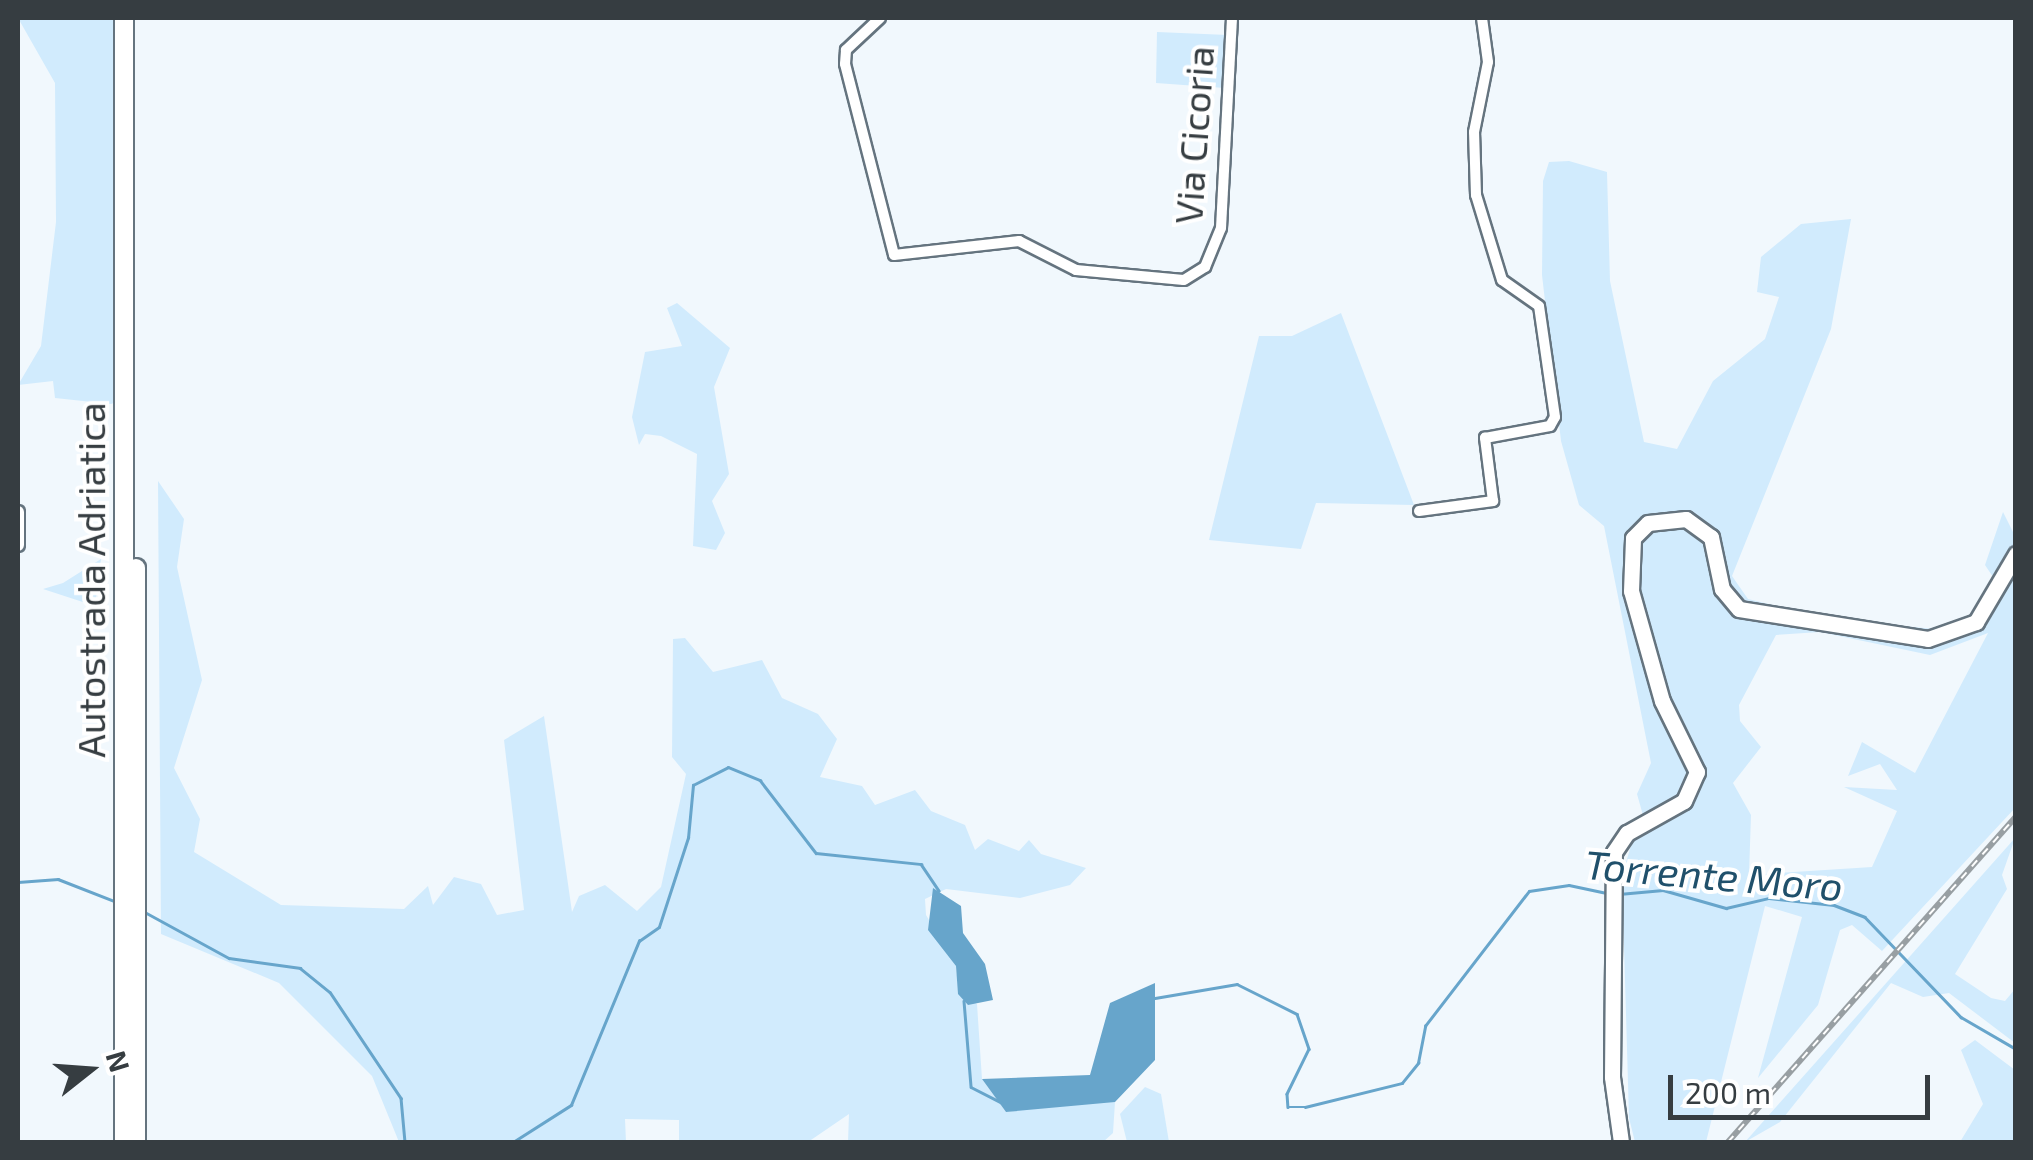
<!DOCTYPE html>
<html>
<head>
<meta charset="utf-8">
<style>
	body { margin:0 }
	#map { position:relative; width:2033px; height:1160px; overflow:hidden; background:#f1f8fd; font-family:"Exo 2",sans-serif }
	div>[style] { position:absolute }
	.green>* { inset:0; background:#d1ebfd }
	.water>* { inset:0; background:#67a5cb }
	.stream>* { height:2.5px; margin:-1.25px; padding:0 1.25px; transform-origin:1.25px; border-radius:1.25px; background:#67a5cb }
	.roads { filter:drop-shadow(2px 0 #65747f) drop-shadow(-2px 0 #65747f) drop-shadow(0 2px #65747f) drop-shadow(0 -2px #65747f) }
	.minor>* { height:10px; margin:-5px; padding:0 5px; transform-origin:5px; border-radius:5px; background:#fff }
	.tertiary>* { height:12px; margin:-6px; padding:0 6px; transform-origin:6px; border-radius:6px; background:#fff }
	.primary>* { height:15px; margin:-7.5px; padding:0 7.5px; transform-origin:7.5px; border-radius:7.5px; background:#fff }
	.motorway>* { height:18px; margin:-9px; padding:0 9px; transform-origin:9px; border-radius:9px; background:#fff }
	.rail>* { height:6px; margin-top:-3px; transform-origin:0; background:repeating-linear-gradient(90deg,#fff 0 8px,#989fa3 0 16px); box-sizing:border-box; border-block:2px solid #989fa3 }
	span { translate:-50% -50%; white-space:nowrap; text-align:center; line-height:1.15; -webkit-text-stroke:8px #fff; paint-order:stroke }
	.street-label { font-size:38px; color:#363d41 }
	.water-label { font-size:40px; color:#20506b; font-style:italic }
	.frame { position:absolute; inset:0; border:20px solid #363d41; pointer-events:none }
	.north { position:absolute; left:40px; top:1020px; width:100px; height:100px; -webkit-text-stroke:8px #fff; paint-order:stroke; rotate:73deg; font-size:28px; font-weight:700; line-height:40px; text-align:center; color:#363d41 }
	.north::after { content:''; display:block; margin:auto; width:35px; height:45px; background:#363d41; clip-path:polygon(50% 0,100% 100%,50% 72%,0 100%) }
	.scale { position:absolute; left:1668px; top:1075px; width:262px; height:45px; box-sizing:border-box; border:5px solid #363d41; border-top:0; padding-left:12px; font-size:30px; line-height:35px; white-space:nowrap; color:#363d41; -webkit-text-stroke:8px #fff; paint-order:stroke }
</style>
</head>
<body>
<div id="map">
	<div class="green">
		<div style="clip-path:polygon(18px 18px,117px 18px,119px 401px,111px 404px,55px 398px,53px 381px,18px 385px,41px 346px,56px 222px,55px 83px)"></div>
		<div style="clip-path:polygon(1157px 32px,1228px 35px,1225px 88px,1156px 83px)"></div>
		<div style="clip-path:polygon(evenodd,1569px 161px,1607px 172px,1610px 281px,1644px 442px,1677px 449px,1713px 381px,1765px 339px,1779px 297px,1757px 292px,1761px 257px,1801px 224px,1851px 219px,1831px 329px,1732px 576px,1748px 599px,1830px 619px,1945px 630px,1978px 613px,1995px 580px,1985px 565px,2003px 512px,2015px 536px,2015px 808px,1882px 951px,1852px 925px,1840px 930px,1818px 1005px,1758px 1078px,1802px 917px,1765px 906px,1706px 1142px,1635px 1142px,1629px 1118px,1622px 876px,1632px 842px,1648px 833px,1637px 794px,1651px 763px,1604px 526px,1579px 505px,1561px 441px,1542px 275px,1543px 181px,1549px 162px,1569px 161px,1820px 632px,1930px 655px,1988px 633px,1915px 773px,1862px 742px,1848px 776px,1880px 764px,1897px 790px,1844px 787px,1897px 811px,1872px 867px,1749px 875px,1751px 815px,1733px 783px,1761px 747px,1740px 721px,1739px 705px,1776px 635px,1820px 632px)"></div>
		<div style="clip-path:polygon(677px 303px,730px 348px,714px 387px,729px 474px,712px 501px,725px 533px,716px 550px,693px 546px,697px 454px,661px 436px,645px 434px,639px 445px,632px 417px,645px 352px,682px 346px,667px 308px)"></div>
		<div style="clip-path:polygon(1341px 313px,1414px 505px,1316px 503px,1301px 549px,1209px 540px,1259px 336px,1292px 336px)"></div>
		<div style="clip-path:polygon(158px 481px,184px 519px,177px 567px,202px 680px,174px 768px,200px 819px,194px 852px,281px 905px,404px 909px,428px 886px,433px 905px,454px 877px,481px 884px,497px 915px,524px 910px,504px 740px,544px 716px,572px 912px,579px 896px,605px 885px,637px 911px,661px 887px,686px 774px,672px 757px,673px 639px,685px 638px,713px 672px,762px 660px,782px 698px,818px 714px,837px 739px,820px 777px,862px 786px,875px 805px,915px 790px,931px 811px,965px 825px,975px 850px,988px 839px,1019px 851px,1029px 840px,1041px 854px,1086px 868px,1070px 885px,1020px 898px,946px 889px,925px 899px,926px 915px,956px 966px,959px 994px,977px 1004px,982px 1079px,1006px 1112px,1104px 1098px,1115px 1102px,1113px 1133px,1103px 1142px,848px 1142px,849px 1114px,808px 1142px,679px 1142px,679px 1120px,625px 1119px,626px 1142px,399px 1142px,372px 1076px,279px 983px,161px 934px)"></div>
		<div style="clip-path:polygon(101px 559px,95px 606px,43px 589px,63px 583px)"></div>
		<div style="clip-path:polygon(2015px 838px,2002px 875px,2007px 889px,1955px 974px,1991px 998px,2005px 1001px,2015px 989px,2015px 1043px,1949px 993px,1923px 997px,1891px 983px,1780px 1122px,1745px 1142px)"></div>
		<div style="clip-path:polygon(1975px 1040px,2015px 1070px,2015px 1142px,1960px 1142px,1983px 1104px,1961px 1050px)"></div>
		<div style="clip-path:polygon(1145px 1087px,1161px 1094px,1169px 1142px,1127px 1142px,1120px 1114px)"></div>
	</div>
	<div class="water">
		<div style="clip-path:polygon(933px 888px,961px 906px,963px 933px,985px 964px,993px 1000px,968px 1005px,958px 994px,956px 966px,928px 930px)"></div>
		<div style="clip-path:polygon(1155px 983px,1155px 1060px,1115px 1102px,1006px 1112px,982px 1079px,1090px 1075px,1110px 1003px)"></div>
	</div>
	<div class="stream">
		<div style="left:18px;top:882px;width:40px;rotate:-4.3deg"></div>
		<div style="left:58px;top:879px;width:63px;rotate:21.3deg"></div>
		<div style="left:1619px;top:894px;width:44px;rotate:-5.2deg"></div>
		<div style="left:1663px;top:890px;width:66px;rotate:15.9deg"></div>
		<div style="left:1726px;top:908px;width:44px;rotate:-13.1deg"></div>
		<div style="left:1769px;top:898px;width:65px;rotate:6.1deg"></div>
		<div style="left:1834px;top:905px;width:33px;rotate:21deg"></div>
		<div style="left:1865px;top:917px;width:139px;rotate:46.2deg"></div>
		<div style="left:1961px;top:1017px;width:64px;rotate:30.2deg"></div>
		<div style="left:143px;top:911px;width:98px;rotate:28.7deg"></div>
		<div style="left:229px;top:958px;width:72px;rotate:8deg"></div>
		<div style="left:300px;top:968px;width:38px;rotate:39deg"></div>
		<div style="left:330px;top:992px;width:128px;rotate:56.2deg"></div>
		<div style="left:401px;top:1098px;width:44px;rotate:84.8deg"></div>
		<div style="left:1155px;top:998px;width:83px;rotate:-9.7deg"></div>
		<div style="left:1237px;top:984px;width:67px;rotate:26.6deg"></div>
		<div style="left:1297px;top:1014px;width:37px;rotate:71deg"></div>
		<div style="left:1309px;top:1049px;width:50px;rotate:116.1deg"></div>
		<div style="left:1287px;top:1094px;width:13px;rotate:86deg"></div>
		<div style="left:1288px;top:1107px;width:17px"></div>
		<div style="left:1305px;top:1107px;width:100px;rotate:-13.9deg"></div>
		<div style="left:1402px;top:1083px;width:26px;rotate:-51deg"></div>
		<div style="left:1418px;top:1063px;width:38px;rotate:-79deg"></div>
		<div style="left:1425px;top:1026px;width:170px;rotate:-52.4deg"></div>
		<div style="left:1529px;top:891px;width:40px;rotate:-8.5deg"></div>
		<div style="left:1569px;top:885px;width:38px;rotate:12deg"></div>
		<div style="left:964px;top:1001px;width:86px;rotate:85.3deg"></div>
		<div style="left:971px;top:1087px;width:35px;rotate:27deg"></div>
		<div style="left:513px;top:1142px;width:69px;rotate:-32.5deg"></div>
		<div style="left:571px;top:1105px;width:178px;rotate:-67.5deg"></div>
		<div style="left:639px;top:941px;width:24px;rotate:-35deg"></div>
		<div style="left:659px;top:927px;width:94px;rotate:-72deg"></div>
		<div style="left:688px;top:838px;width:53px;rotate:-84.6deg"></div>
		<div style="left:693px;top:785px;width:39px;rotate:-27deg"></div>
		<div style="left:728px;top:767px;width:35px;rotate:22deg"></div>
		<div style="left:760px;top:780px;width:92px;rotate:52.5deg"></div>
		<div style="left:816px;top:853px;width:106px;rotate:6deg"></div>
		<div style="left:921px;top:864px;width:32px;rotate:56deg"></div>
	</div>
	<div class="roads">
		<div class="minor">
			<div style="left:880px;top:18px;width:47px;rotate:136.7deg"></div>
			<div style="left:846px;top:50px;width:14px;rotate:94deg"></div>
			<div style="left:845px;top:64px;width:197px;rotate:75.6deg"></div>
			<div style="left:894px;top:255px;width:126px;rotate:-6.4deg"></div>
			<div style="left:1019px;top:241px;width:64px;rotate:27deg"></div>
			<div style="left:1076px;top:270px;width:108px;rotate:5.3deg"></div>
			<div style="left:1184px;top:280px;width:25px;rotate:-32deg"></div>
			<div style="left:1205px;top:267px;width:42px;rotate:-67.7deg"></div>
			<div style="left:1221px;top:228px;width:210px;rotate:-87deg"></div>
			<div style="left:1419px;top:511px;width:75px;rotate:-7.7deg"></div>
			<div style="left:1493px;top:501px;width:64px;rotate:-97.2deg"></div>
			<div style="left:1485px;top:438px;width:66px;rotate:-10.5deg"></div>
			<div style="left:1550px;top:426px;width:10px;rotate:-61deg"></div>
			<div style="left:1555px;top:417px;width:112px;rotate:-98.2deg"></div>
			<div style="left:1539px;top:306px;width:45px;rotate:-144.9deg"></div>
			<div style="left:1502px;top:280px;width:89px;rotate:-107deg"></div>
			<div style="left:1476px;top:195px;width:63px;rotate:-91.8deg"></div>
			<div style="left:1474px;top:132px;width:71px;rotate:-78.7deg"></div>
			<div style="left:1488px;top:62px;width:44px;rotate:-97.8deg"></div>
		</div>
		<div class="tertiary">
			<div style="left:18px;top:512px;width:33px;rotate:90deg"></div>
		</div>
		<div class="primary">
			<div style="left:1621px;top:1142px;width:66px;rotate:-97.9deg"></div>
			<div style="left:1612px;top:1077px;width:225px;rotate:-89.5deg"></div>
			<div style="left:1614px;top:852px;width:23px;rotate:-56deg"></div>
			<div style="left:1627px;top:833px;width:65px;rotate:-29.3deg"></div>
			<div style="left:1684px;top:801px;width:32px;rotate:-66deg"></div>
			<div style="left:1697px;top:772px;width:79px;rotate:-116.2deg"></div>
			<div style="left:1662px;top:701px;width:114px;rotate:-105.7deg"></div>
			<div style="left:1631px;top:591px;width:53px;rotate:-87.8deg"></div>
			<div style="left:1633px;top:538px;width:21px;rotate:-45deg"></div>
			<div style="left:1648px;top:523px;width:38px;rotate:-6deg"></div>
			<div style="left:1686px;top:519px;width:31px;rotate:36deg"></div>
			<div style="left:1711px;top:537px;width:53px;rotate:78.1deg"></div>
			<div style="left:1722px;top:589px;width:26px;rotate:50deg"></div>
			<div style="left:1739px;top:609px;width:191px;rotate:9deg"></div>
			<div style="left:1928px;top:639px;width:51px;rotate:-19.5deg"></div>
			<div style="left:1976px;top:622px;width:79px;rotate:-59.5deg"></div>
		</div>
		<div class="motorway">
			<div style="left:124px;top:18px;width:1124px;rotate:90deg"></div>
			<div style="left:136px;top:568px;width:574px;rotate:90deg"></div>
		</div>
	</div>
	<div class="rail">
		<div style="left:1728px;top:1142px;width:434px;rotate:-48.5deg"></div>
	</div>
	<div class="street-label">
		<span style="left:1194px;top:135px;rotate:-86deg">Via Cicoria</span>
		<span style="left:91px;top:580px;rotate:-90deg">Autostrada Adriatica</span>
	</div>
	<div class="water-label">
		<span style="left:1714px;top:874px;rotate:5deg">Torrente Moro</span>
	</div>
	<div class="frame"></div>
	<div class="north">N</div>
	<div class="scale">200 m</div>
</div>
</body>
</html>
